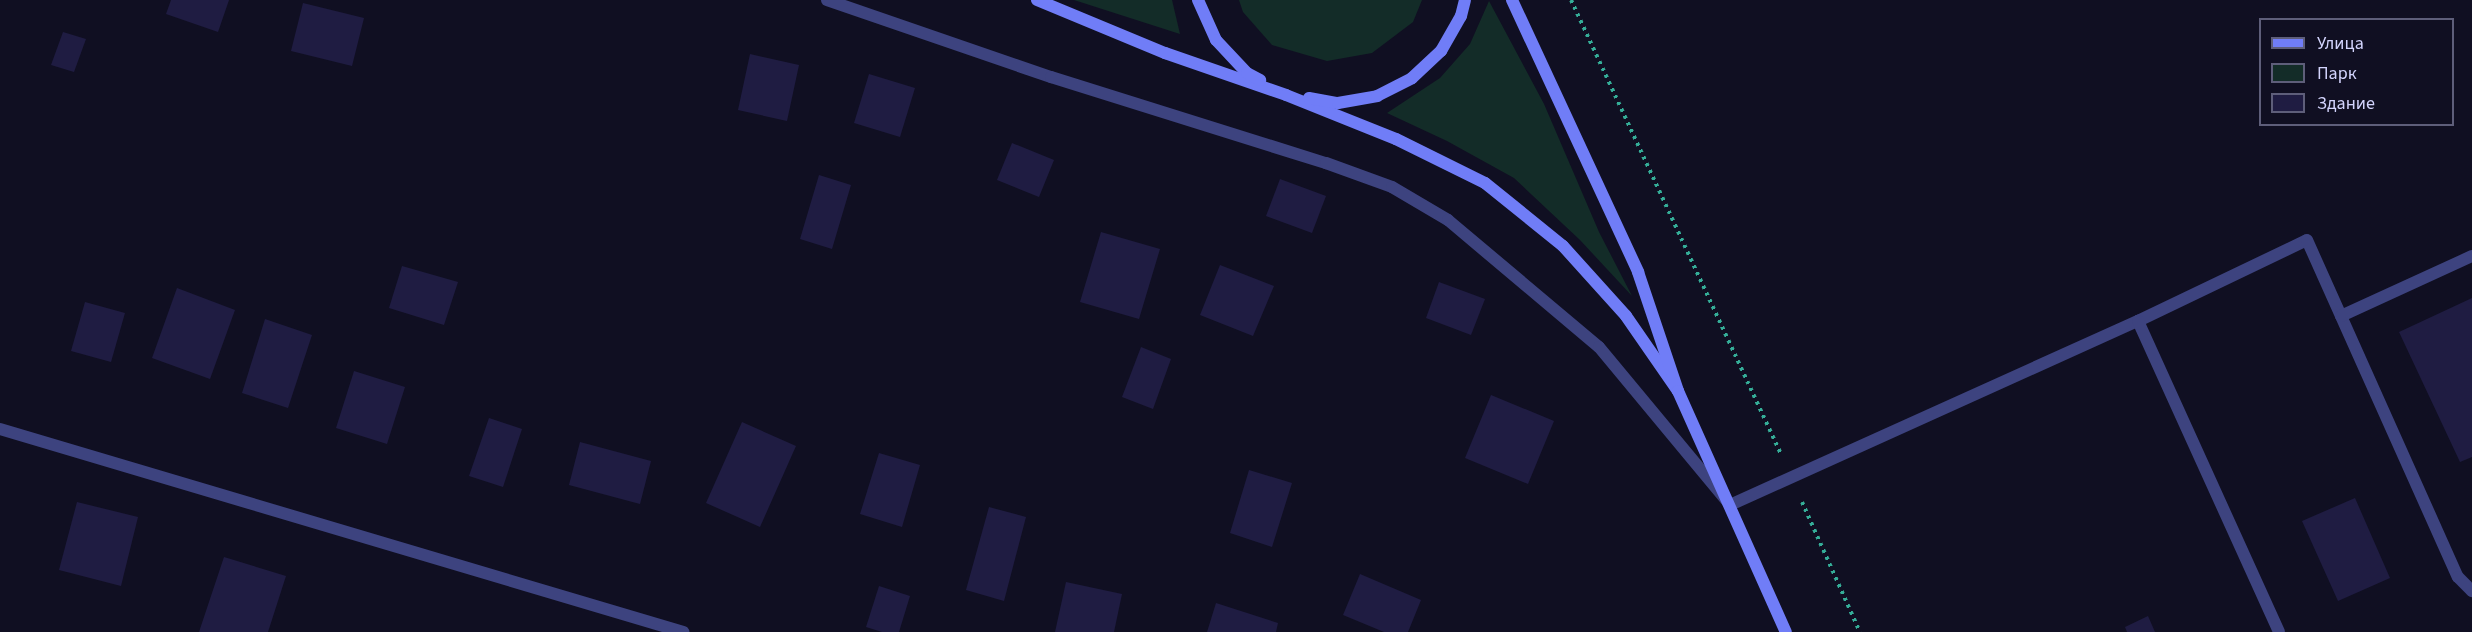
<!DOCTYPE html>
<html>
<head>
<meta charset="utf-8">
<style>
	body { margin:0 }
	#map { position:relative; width:2472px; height:632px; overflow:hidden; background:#100f22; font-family:"Source Sans 3",sans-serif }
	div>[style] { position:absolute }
	.green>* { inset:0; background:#132c28 }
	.building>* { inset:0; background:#1f1c42 }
	.path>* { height:4px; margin-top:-2px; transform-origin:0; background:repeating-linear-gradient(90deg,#35ae98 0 3px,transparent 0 7.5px) }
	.lane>* { height:12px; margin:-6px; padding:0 6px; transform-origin:6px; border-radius:6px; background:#3d437f }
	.street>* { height:12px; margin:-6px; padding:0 6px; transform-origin:6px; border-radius:6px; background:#3d437f }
	.secondary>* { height:12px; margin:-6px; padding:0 6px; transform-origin:6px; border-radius:6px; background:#707df7 }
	span { translate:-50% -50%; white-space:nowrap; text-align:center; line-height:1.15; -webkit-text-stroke:5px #100f22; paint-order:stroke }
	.legend { position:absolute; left:2259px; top:18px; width:195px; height:108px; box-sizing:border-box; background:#100f22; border:2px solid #5e5e7a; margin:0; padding:8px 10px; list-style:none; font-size:18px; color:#d3d4fd }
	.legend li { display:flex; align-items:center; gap:12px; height:30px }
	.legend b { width:30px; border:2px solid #5e5e7a }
</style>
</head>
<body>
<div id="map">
	<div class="green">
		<div style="clip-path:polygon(1074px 0,1172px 0,1180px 34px)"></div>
		<div style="clip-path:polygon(1239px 0,1422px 0,1413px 22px,1372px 53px,1327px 61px,1272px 45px,1243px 12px)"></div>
		<div style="clip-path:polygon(1489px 1px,1544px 104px,1599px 232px,1632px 296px,1580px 240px,1514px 178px,1447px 141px,1387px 113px,1440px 78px,1470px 44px)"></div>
	</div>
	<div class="building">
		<div style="clip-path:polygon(171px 0,229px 0,218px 32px,166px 14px)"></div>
		<div style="clip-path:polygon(303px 3px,364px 18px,352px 66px,291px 51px)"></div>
		<div style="clip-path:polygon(63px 32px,86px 39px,74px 72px,51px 65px)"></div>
		<div style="clip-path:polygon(750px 54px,799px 65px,787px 121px,738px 110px)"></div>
		<div style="clip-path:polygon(869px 74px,915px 88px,900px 137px,854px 123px)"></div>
		<div style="clip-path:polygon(1012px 143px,1054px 160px,1039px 197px,997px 180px)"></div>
		<div style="clip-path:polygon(819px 175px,851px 185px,832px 249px,800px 239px)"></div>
		<div style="clip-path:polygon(1280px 179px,1326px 196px,1312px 233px,1266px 216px)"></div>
		<div style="clip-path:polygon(1101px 232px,1160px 249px,1139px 319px,1080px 302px)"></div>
		<div style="clip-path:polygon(1220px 265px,1274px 286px,1253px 336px,1200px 315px)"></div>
		<div style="clip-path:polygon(402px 266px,458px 282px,444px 325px,389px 308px)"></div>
		<div style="clip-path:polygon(1439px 282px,1485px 299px,1471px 335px,1426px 318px)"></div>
		<div style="clip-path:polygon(177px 288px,235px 310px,210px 379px,152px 358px)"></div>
		<div style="clip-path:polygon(2472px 298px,2472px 457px,2460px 462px,2399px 332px)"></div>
		<div style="clip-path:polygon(85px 302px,125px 313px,111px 362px,71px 351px)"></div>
		<div style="clip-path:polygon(265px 319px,312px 335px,288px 408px,242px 393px)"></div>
		<div style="clip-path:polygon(1141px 347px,1171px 359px,1153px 409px,1122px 397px)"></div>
		<div style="clip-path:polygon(354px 371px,405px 387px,387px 444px,336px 428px)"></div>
		<div style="clip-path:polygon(1491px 395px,1554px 421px,1528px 484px,1465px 458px)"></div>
		<div style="clip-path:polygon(489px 418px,522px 429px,503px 487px,469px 476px)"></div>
		<div style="clip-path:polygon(742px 422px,796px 446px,760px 527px,706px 503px)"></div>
		<div style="clip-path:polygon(580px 442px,651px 461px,640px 504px,569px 485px)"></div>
		<div style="clip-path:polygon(879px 453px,920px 465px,902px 527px,860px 514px)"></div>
		<div style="clip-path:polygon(1249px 470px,1292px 483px,1272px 547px,1230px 533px)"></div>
		<div style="clip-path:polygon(2355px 498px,2390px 578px,2338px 601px,2302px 521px)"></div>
		<div style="clip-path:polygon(77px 502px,138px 517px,121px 586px,59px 570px)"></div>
		<div style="clip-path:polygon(989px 507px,1026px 517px,1004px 601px,966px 590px)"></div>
		<div style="clip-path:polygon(224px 557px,286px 576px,268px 632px,199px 632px)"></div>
		<div style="clip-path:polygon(1360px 574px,1421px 600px,1408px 632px,1384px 632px,1343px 615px)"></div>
		<div style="clip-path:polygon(1066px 582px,1122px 594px,1114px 632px,1055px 632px)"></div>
		<div style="clip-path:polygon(879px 586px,910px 596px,899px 632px,882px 632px,866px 627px)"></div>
		<div style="clip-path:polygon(1216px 603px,1278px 623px,1276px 632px,1207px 632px)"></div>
		<div style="clip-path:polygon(2148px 616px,2155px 632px,2127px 632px,2125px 627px)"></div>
	</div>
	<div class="path">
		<div style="left:1571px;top:0;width:500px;rotate:65.18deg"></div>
		<div style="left:1802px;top:502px;width:142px;rotate:66deg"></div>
	</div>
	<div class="lane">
		<div style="left:827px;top:0;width:237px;rotate:19deg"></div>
		<div style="left:1051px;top:77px;width:288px;rotate:17.4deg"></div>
		<div style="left:1326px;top:163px;width:70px;rotate:20deg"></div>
		<div style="left:1392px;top:187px;width:65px;rotate:30.5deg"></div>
		<div style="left:1448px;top:220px;width:197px;rotate:40.1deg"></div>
		<div style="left:1599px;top:347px;width:205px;rotate:50.3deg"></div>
		<div style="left:1730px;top:505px;width:448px;rotate:-24.3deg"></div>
		<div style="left:2138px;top:321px;width:187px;rotate:-25.6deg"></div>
		<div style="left:2307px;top:240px;width:369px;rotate:65.9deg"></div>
		<div style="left:2458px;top:577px;width:20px;rotate:45deg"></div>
		<div style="left:2341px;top:316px;width:144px;rotate:-24.6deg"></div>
		<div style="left:2138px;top:321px;width:341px;rotate:65.6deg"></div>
	</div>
	<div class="street">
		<div style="left:0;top:429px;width:713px;rotate:16.55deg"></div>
	</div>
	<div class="secondary">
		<div style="left:1037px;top:0;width:139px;rotate:22.5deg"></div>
		<div style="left:1165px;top:53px;width:128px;rotate:19.1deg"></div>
		<div style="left:1286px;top:95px;width:118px;rotate:21.8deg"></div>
		<div style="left:1396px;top:139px;width:99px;rotate:26.3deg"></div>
		<div style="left:1485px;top:183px;width:100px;rotate:38.9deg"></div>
		<div style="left:1563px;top:246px;width:94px;rotate:48deg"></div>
		<div style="left:1626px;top:316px;width:91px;rotate:55.3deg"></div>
		<div style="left:1198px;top:0;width:44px;rotate:65.8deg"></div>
		<div style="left:1216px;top:40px;width:45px;rotate:46.8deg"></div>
		<div style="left:1247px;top:73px;width:15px;rotate:28deg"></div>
		<div style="left:1512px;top:0;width:300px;rotate:65.1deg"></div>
		<div style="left:1638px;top:272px;width:126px;rotate:71.4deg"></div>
		<div style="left:1678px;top:391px;width:264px;rotate:65.9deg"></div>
		<div style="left:1309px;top:98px;width:29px;rotate:10deg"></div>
		<div style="left:1338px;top:103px;width:40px;rotate:-10deg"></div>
		<div style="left:1377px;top:96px;width:39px;rotate:-27deg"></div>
		<div style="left:1412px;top:78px;width:40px;rotate:-43deg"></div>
		<div style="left:1441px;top:51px;width:40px;rotate:-60.3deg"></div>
		<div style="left:1461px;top:16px;width:16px;rotate:-76deg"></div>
	</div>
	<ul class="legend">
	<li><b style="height:8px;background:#707df7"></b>Улица</li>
	<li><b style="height:16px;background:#132c28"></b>Парк</li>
	<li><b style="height:16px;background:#1f1c42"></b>Здание</li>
	</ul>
</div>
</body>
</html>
